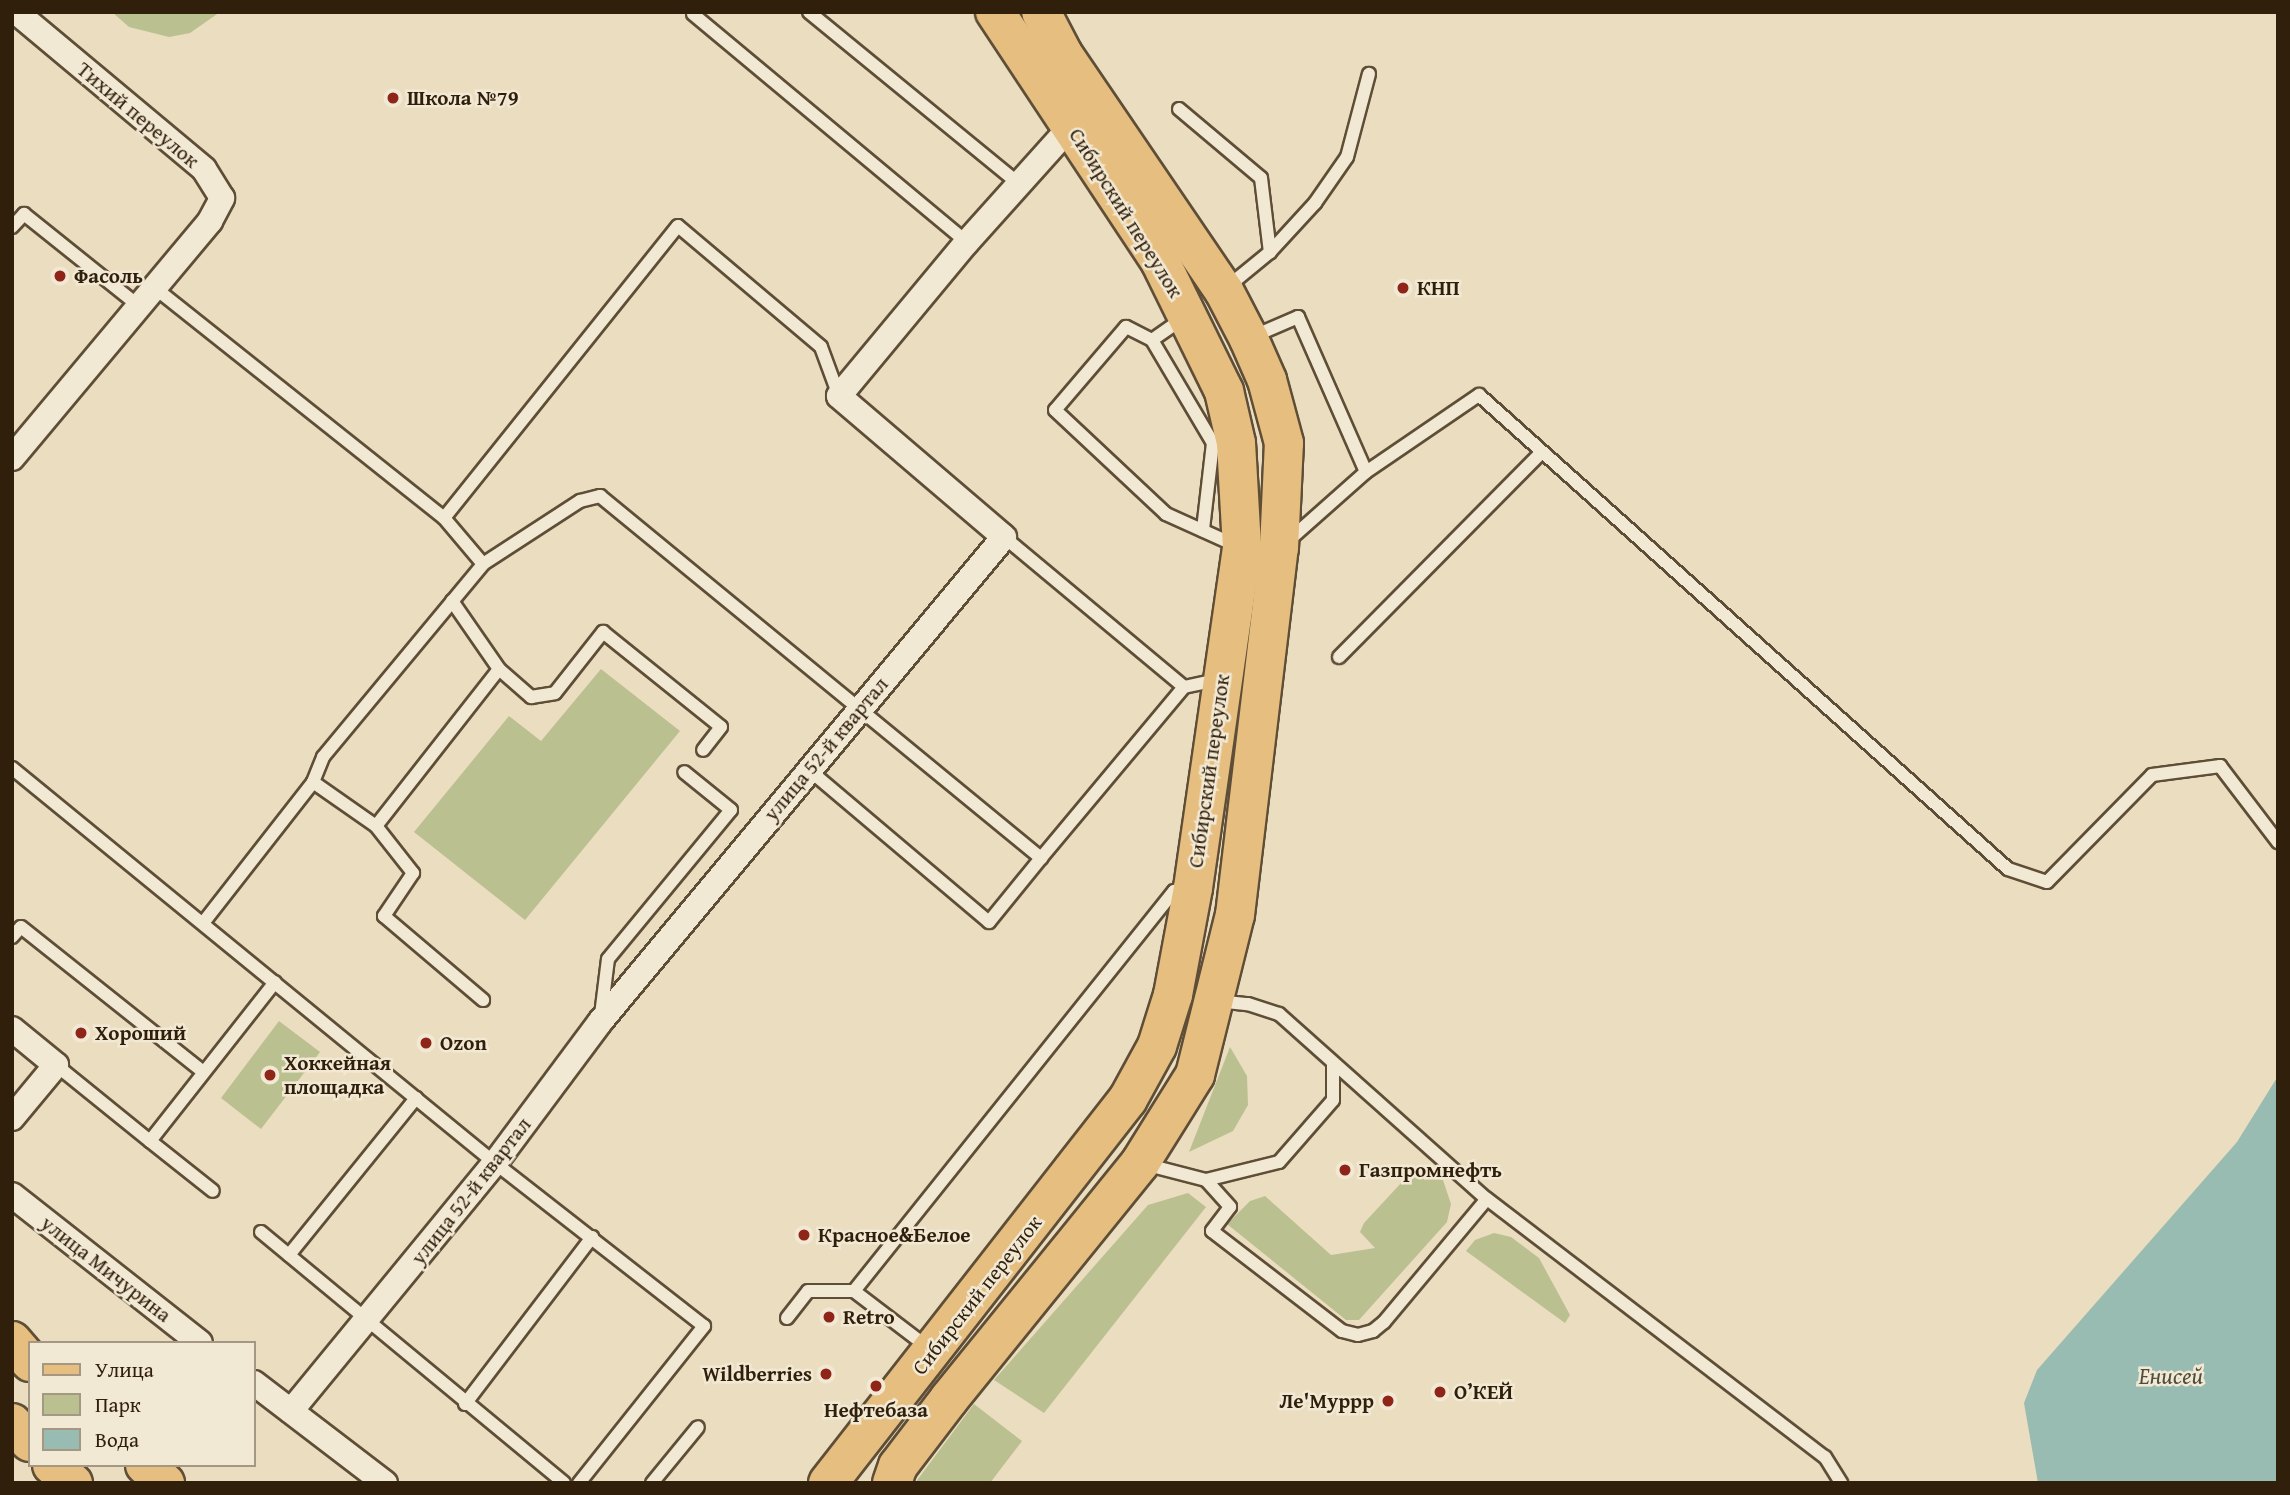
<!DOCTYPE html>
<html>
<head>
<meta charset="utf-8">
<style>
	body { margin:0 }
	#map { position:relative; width:2290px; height:1495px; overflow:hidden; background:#ebddbf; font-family:"Gentium Book Plus",serif }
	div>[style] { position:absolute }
	.green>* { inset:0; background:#bbc090 }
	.water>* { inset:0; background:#98bcb2 }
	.roads { filter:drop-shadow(2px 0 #5f4e37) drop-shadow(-2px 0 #5f4e37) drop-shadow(0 2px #5f4e37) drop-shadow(0 -2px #5f4e37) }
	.lane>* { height:12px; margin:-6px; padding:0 6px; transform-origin:6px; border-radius:6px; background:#f2e9d5 }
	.street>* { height:24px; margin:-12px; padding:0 12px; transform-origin:12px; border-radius:12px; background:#f2e9d5 }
	.primary>* { height:38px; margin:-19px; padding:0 19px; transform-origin:19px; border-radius:19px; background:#e6be80 }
	.dots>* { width:19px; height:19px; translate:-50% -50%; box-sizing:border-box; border:4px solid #f2e9d5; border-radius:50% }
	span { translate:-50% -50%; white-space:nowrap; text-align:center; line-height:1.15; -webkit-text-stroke:5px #f2e9d5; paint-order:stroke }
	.poi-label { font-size:21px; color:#301f0a; font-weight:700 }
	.left { translate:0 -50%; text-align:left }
	.right { translate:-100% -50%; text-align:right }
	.street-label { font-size:21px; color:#301f0a }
	.water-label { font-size:23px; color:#4f4e3c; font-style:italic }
	.frame { position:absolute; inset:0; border:14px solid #301f0a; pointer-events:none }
	.legend { position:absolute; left:28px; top:1341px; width:228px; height:126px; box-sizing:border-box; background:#f2e9d5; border:2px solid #a49884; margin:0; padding:9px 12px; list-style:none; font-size:21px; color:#301f0a }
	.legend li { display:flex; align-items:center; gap:14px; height:35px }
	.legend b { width:35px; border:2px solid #a49884 }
</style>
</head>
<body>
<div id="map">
	<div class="green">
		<div style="clip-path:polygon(112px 12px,220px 12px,190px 33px,169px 37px,129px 27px)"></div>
		<div style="clip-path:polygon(601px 669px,680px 731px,525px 920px,414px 832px,509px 716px,541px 741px)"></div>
		<div style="clip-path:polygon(279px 1021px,320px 1052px,261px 1129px,221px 1098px)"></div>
		<div style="clip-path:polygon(1230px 1047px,1247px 1076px,1248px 1105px,1233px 1131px,1189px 1152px)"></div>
		<div style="clip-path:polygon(1414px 1169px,1443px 1180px,1451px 1204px,1447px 1222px,1359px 1320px,1346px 1320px,1227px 1224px,1250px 1201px,1265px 1196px,1331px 1255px,1375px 1248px,1360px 1232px,1364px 1223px)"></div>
		<div style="clip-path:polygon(1188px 1193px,1206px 1207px,1044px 1413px,994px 1380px,1148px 1205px)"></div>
		<div style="clip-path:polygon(1494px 1233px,1511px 1237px,1539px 1258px,1570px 1315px,1565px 1323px,1466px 1251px,1475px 1240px)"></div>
		<div style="clip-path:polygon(974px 1404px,1022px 1441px,990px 1483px,915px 1483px)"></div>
	</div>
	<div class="water">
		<div style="clip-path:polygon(2278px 1076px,2278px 1483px,2038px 1483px,2024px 1403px,2037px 1370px,2237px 1142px)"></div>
	</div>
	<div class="roads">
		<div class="lane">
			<div style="left:809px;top:12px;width:270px;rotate:39.3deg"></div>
			<div style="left:693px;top:14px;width:356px;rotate:39.8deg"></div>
			<div style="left:1179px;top:109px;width:107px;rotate:40.1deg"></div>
			<div style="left:1261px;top:178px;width:75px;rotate:83.1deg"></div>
			<div style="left:12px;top:227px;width:18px;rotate:-47deg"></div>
			<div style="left:24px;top:214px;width:147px;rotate:38.7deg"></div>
			<div style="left:155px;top:288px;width:369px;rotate:38.5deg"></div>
			<div style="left:444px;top:518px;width:374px;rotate:-51.3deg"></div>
			<div style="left:678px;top:226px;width:187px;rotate:40.2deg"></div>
			<div style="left:821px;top:347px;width:52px;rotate:69.8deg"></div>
			<div style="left:1226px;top:288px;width:57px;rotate:-39.3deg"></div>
			<div style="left:1270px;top:252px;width:67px;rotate:-47.4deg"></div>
			<div style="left:1315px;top:203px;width:56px;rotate:-55.2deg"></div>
			<div style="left:1347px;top:157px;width:86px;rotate:-75.2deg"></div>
			<div style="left:1185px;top:317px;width:40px;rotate:145.1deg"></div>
			<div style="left:1152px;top:340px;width:29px;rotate:-153deg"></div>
			<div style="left:1126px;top:327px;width:109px;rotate:130.5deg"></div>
			<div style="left:1055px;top:410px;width:152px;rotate:43.1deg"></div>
			<div style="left:1166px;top:514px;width:76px;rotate:24.2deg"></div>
			<div style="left:1254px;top:336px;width:48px;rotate:-23.4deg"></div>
			<div style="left:1298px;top:317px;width:169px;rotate:66.3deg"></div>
			<div style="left:1152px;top:340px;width:120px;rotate:59.4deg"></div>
			<div style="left:1213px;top:443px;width:88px;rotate:96.6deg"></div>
			<div style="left:1004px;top:537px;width:234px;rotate:39.8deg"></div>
			<div style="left:1288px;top:541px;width:104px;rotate:-41.5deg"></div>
			<div style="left:1366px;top:472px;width:137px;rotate:-34.3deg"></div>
			<div style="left:1479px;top:395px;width:710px;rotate:41.86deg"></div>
			<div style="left:2008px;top:869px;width:41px;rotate:18.4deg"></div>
			<div style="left:2047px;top:882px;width:150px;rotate:-45.5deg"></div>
			<div style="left:2152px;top:775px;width:69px;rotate:-7.5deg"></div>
			<div style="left:2220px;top:766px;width:96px;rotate:52.7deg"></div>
			<div style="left:483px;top:564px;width:116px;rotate:-33deg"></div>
			<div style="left:580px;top:501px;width:21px;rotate:-14deg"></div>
			<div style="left:600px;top:496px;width:571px;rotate:39.38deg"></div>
			<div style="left:1041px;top:858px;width:223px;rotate:-50.1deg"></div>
			<div style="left:1184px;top:687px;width:33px;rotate:-12deg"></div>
			<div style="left:452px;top:601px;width:83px;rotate:55.3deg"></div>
			<div style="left:499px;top:669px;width:43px;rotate:41.2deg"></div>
			<div style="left:531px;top:697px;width:24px;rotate:-9deg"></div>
			<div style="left:555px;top:693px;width:78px;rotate:-51.8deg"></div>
			<div style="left:603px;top:632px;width:151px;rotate:38.8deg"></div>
			<div style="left:721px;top:727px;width:29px;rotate:128deg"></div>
			<div style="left:1339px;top:657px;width:287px;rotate:-45.3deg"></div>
			<div style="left:12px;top:768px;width:624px;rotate:39.28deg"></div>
			<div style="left:495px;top:1163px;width:265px;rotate:38deg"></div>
			<div style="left:704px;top:1326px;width:201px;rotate:128.5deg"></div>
			<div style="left:808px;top:769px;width:237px;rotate:40.2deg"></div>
			<div style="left:989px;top:922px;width:82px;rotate:-50.9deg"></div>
			<div style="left:313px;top:782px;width:77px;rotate:34.9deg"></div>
			<div style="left:376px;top:826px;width:60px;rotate:51.8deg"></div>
			<div style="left:413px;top:873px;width:52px;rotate:124deg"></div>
			<div style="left:384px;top:916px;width:130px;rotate:40.3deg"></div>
			<div style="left:376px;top:826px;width:199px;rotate:-51.9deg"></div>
			<div style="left:203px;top:923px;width:179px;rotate:-52deg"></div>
			<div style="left:313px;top:782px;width:27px;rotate:-68deg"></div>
			<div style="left:323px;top:757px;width:251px;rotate:-50.3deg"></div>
			<div style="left:483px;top:564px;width:60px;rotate:-130.3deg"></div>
			<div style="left:12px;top:937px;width:13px;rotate:-48deg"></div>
			<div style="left:21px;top:927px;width:233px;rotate:38.5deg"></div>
			<div style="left:1217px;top:1001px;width:31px;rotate:6deg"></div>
			<div style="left:1248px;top:1004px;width:33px;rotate:18deg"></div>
			<div style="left:1279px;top:1014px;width:278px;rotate:41.7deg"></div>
			<div style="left:1487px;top:1199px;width:425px;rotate:37.4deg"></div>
			<div style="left:1825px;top:1457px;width:31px;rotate:58deg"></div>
			<div style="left:601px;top:1015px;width:56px;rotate:-82.9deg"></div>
			<div style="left:608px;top:959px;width:193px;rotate:-50.5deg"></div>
			<div style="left:731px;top:810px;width:60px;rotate:-141deg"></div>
			<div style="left:56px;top:1065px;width:121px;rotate:39deg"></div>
			<div style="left:150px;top:1141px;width:202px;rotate:-51.8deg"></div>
			<div style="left:150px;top:1141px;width:80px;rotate:38.4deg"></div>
			<div style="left:1144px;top:1164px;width:64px;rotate:14.5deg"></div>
			<div style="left:1206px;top:1180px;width:75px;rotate:-13.9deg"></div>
			<div style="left:1279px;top:1162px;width:82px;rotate:-48.9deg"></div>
			<div style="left:1333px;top:1100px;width:37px;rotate:-90deg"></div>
			<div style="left:1206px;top:1180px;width:36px;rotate:48deg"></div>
			<div style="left:1230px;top:1207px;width:30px;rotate:127deg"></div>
			<div style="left:1212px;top:1231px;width:164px;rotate:37.6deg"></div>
			<div style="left:1342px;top:1331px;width:16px;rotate:14deg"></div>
			<div style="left:1358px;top:1335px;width:16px;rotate:-15deg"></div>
			<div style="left:1373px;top:1331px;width:14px;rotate:-39deg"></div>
			<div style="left:1384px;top:1322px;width:160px;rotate:-50.1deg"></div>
			<div style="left:261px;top:1232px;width:393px;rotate:39.6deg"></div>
			<div style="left:289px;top:1255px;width:202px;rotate:-51deg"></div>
			<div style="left:787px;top:1318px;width:34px;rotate:-52deg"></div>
			<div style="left:808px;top:1291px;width:46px"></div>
			<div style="left:930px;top:1349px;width:96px;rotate:-142.7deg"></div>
			<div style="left:854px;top:1291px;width:512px;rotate:-51.34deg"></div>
			<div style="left:1174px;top:891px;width:15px;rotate:-8deg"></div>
			<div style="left:465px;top:1404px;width:210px;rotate:-52.7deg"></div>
			<div style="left:652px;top:1483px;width:72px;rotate:-50.6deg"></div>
		</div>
		<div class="street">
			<div style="left:12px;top:458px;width:309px;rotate:-50.1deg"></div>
			<div style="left:210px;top:221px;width:26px;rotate:-62deg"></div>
			<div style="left:222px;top:198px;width:34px;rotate:-122deg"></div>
			<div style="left:204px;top:169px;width:245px;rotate:-140.1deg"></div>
			<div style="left:12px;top:1029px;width:57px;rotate:39.3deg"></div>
			<div style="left:56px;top:1065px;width:69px;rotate:129.7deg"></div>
			<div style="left:12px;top:1195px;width:239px;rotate:38.2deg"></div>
			<div style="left:254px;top:1383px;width:165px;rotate:37.4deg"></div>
			<div style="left:291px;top:1411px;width:321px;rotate:-50.6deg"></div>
			<div style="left:495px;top:1163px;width:176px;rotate:-53.3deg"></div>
			<div style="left:600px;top:1022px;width:631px;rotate:-50.21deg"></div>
			<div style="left:1004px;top:537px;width:217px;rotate:-139.5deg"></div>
			<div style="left:839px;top:396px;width:200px;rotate:-50.3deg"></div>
			<div style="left:967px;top:242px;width:157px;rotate:-48.1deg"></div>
		</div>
		<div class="primary">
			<div style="left:12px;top:1341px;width:28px;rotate:49deg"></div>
			<div style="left:12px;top:1423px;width:26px;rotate:47deg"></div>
			<div style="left:52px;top:1465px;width:28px;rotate:41deg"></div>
			<div style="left:145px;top:1465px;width:27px;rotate:42deg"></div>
			<div style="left:828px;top:1483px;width:487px;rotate:-52deg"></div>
			<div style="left:1128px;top:1099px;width:60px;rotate:-61.3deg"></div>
			<div style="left:1157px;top:1046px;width:53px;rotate:-72.6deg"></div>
			<div style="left:1173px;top:995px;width:109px;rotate:-79.4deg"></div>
			<div style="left:1193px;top:888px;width:345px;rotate:-81.8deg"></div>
			<div style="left:1242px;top:547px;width:104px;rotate:-93.3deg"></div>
			<div style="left:1236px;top:443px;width:53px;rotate:-103deg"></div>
			<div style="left:1224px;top:391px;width:145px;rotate:-116.2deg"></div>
			<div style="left:1160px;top:261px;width:299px;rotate:-123.5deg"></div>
			<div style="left:892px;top:1483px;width:18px;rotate:-71deg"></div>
			<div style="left:898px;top:1466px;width:84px;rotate:-52.7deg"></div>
			<div style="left:949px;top:1399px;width:304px;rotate:-51deg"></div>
			<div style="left:1140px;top:1163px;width:104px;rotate:-58deg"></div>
			<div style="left:1195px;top:1075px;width:165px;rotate:-76deg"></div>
			<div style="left:1235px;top:915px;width:370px;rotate:-83.2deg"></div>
			<div style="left:1279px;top:548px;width:105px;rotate:-87.3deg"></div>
			<div style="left:1284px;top:443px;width:65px;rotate:-105.1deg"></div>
			<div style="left:1267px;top:380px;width:45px;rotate:-113.7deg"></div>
			<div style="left:1249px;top:339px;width:54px;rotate:-117.5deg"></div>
			<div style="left:1224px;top:291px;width:287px;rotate:-124.2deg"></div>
			<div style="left:1063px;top:54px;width:47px;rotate:-117.6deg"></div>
		</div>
	</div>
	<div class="dots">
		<div style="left:393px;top:98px;background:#8f2418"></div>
		<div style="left:60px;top:276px;background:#8f2418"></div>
		<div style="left:1403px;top:288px;background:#8f2418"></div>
		<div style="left:81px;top:1033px;background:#8f2418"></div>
		<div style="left:426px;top:1043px;background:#8f2418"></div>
		<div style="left:270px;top:1075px;background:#8f2418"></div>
		<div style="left:1345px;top:1170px;background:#8f2418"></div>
		<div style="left:804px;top:1235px;background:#8f2418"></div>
		<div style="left:829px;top:1317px;background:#8f2418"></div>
		<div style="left:826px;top:1374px;background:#8f2418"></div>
		<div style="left:876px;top:1386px;background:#8f2418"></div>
		<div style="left:1440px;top:1392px;background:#8f2418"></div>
		<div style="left:1388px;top:1401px;background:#8f2418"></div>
	</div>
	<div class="poi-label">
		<span class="left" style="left:407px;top:98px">Школа №79</span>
		<span class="left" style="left:74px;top:276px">Фасоль</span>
		<span class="left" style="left:1417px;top:288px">КНП</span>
		<span class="left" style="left:95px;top:1033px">Хороший</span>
		<span class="left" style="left:440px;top:1043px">Ozon</span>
		<span class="left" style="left:284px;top:1075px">Хоккейная<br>площадка</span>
		<span class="left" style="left:1359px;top:1170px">Газпромнефть</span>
		<span class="left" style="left:818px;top:1235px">Красное&amp;Белое</span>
		<span class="left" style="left:843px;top:1317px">Retro</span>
		<span class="right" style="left:812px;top:1374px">Wildberries</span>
		<span class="left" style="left:1454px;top:1392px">О’КЕЙ</span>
		<span class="right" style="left:1374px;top:1401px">Ле'Муррр</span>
		<span style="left:876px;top:1410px">Нефтебаза</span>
	</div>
	<div class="street-label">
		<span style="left:138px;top:115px;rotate:40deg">Тихий переулок</span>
		<span style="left:1126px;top:213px;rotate:58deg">Сибирский переулок</span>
		<span style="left:826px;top:749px;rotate:-50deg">улица 52-й квартал</span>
		<span style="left:1209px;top:771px;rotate:-82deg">Сибирский переулок</span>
		<span style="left:471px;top:1191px;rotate:-52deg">улица 52-й квартал</span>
		<span style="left:106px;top:1269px;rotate:38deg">улица Мичурина</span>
		<span style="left:977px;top:1295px;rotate:-52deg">Сибирский переулок</span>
	</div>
	<div class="water-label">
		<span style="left:2171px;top:1376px">Енисей</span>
	</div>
	<div class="frame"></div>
	<ul class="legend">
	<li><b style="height:9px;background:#e6be80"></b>Улица</li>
	<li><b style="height:19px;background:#bbc090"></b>Парк</li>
	<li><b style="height:19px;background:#98bcb2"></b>Вода</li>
	</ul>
</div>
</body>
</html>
